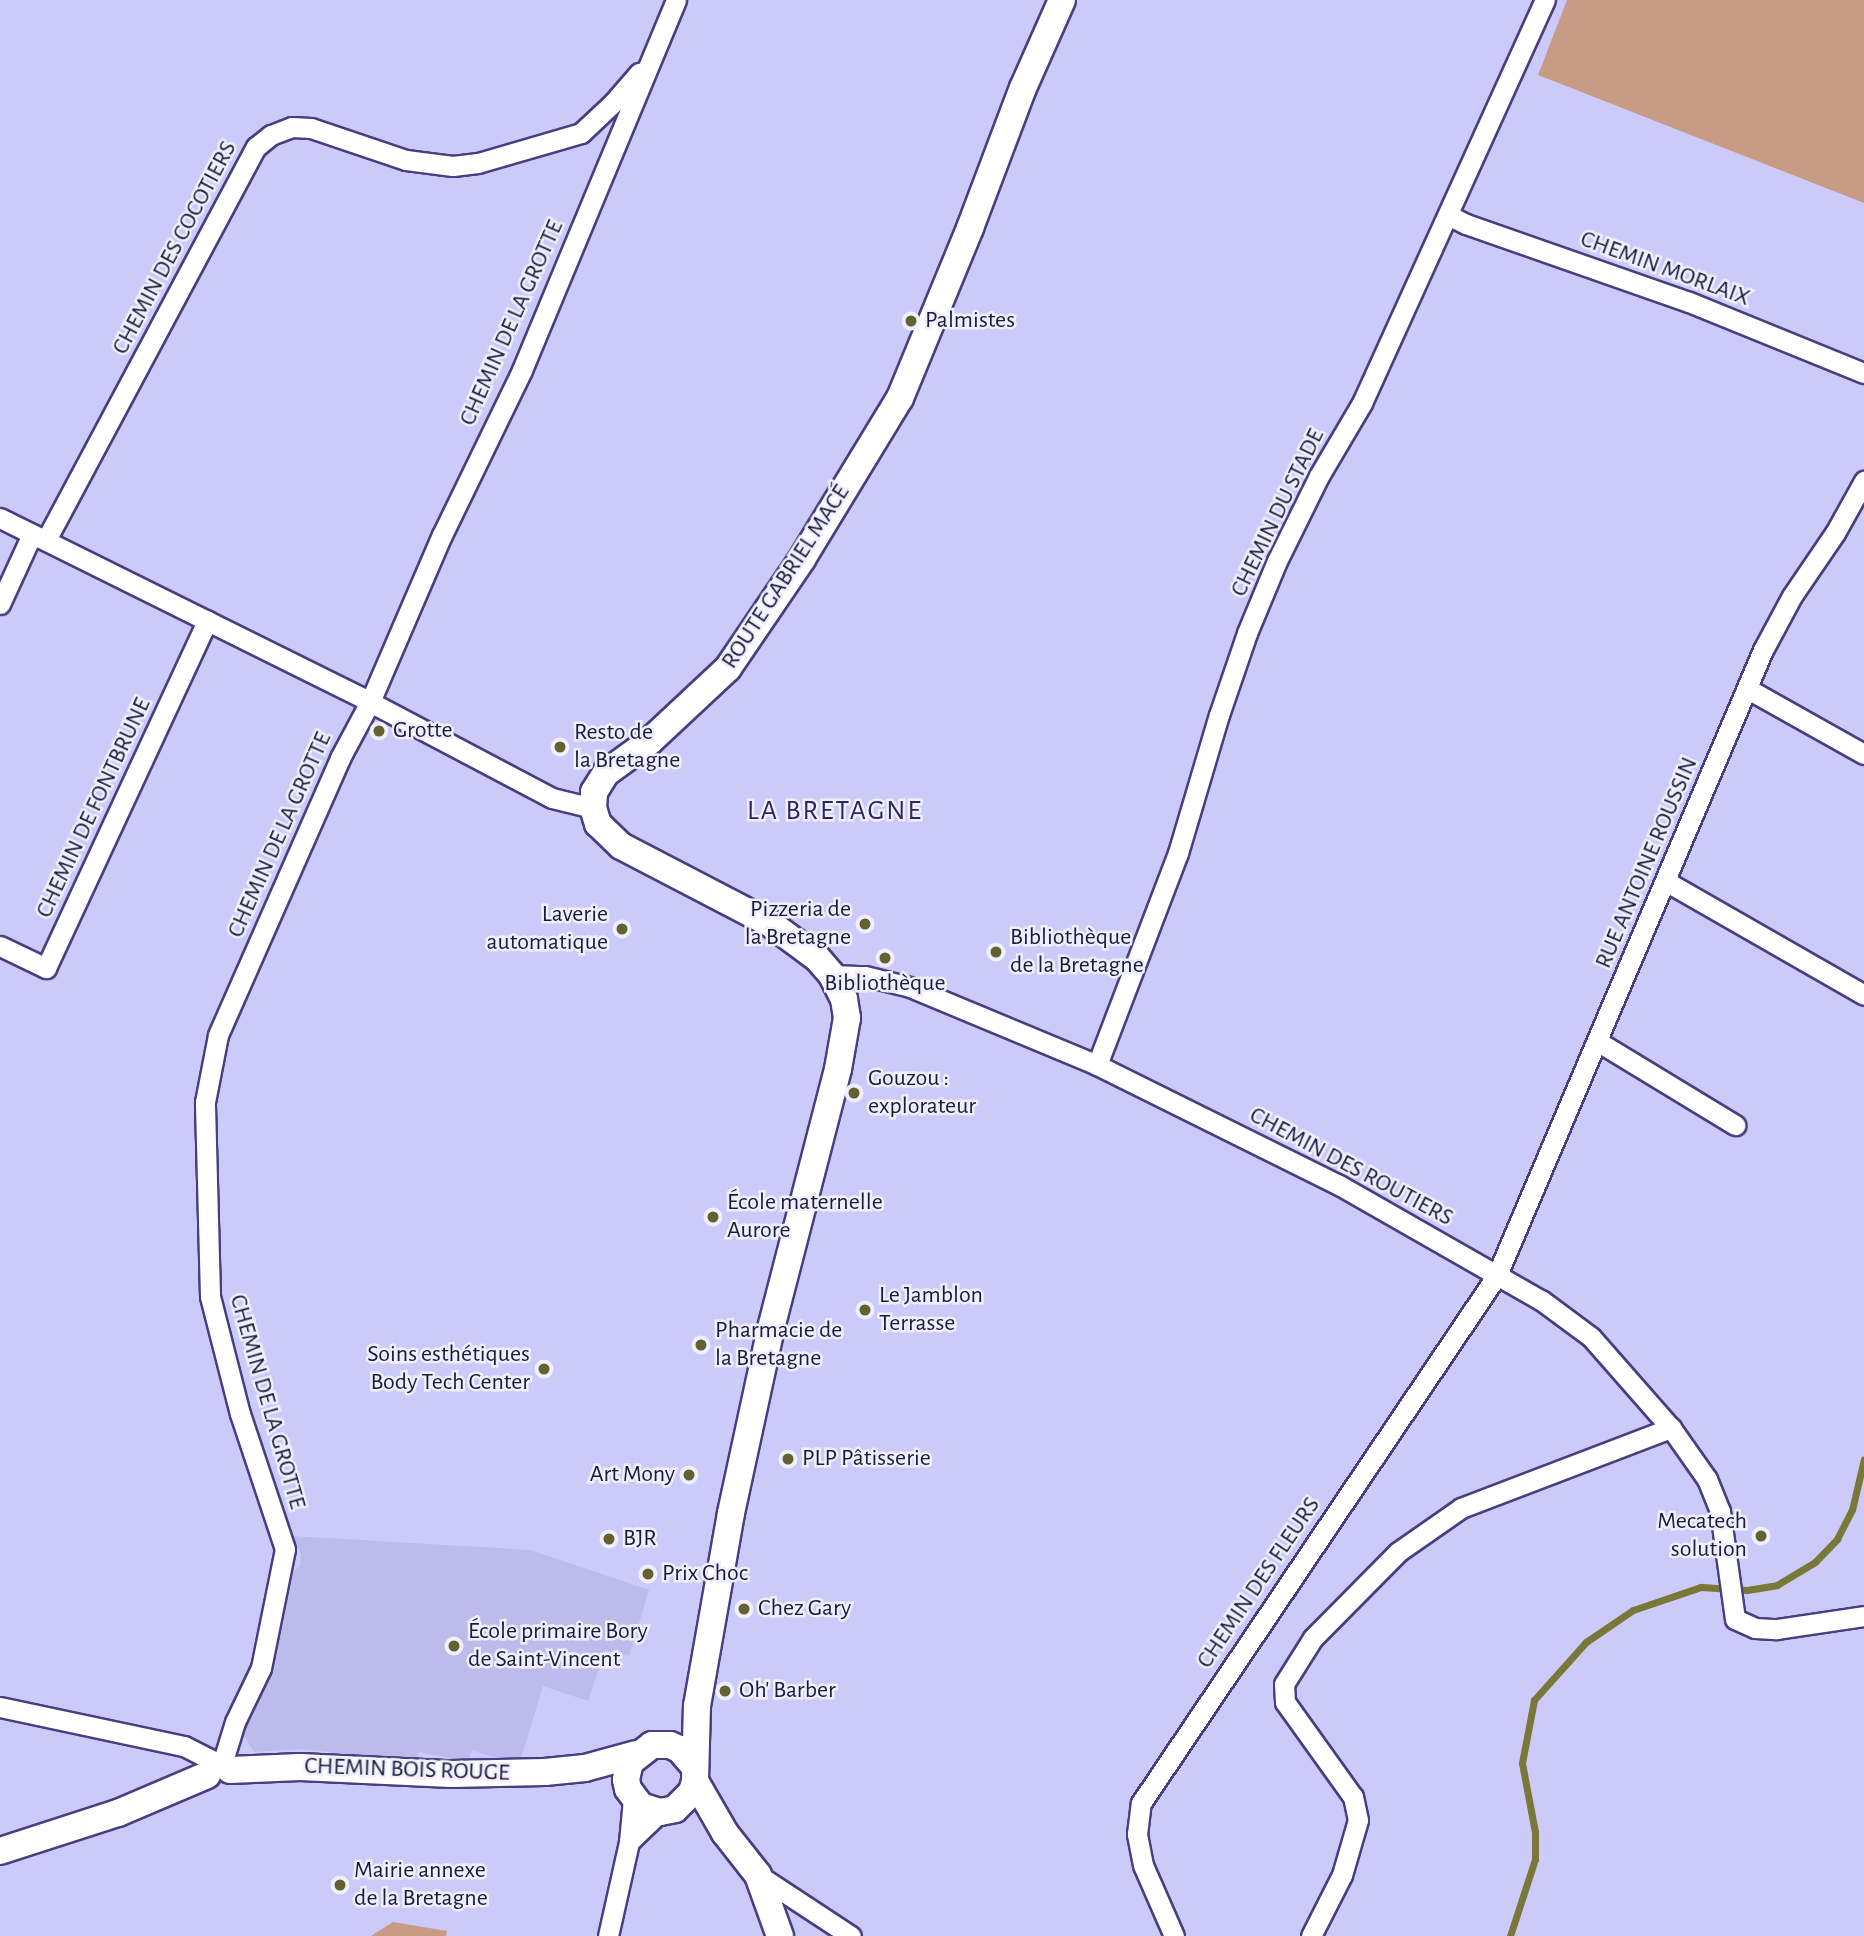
<!DOCTYPE html>
<html>
<head>
<meta charset="utf-8">
<style>
	body { margin:0 }
	#map { position:relative; width:1864px; height:1936px; overflow:hidden; background:#cccaf9; font-family:"Alegreya Sans",sans-serif }
	div>[style] { position:absolute }
	.built>* { inset:0; background:#bdbbec }
	.green>* { inset:0; background:#c89b85 }
	.stream>* { height:7px; margin:-3.5px; padding:0 3.5px; transform-origin:3.5px; border-radius:3.5px; background:#7a7838 }
	.roads { filter:drop-shadow(2px 0 #483e80) drop-shadow(-2px 0 #483e80) drop-shadow(0 2px #483e80) drop-shadow(0 -2px #483e80) }
	.street>* { height:19px; margin:-9.5px; padding:0 9.5px; transform-origin:9.5px; border-radius:9.5px; background:#fff }
	.secondary>* { height:26px; margin:-13px; padding:0 13px; transform-origin:13px; border-radius:13px; background:#fff }
	.dots>* { width:19px; height:19px; translate:-50% -50%; box-sizing:border-box; border:4px solid #efefff; border-radius:50% }
	span { translate:-50% -50%; white-space:nowrap; text-align:center; line-height:1.15; -webkit-text-stroke:5px #efefff; paint-order:stroke }
	.street-label { font-size:24px; color:#1e1b37 }
	.poi-label { font-size:24px; color:#1e1b37 }
	.left { translate:0 -50%; text-align:left }
	.right { translate:-100% -50%; text-align:right }
	.quarter-label { font-size:28px; color:#2f2362; letter-spacing:2px }
</style>
</head>
<body>
<div id="map">
	<div class="built">
		<div style="clip-path:polygon(292px 1536px,531px 1550px,649px 1590px,629px 1656px,605px 1651px,588px 1701px,543px 1686px,519px 1765px,472px 1750px,468px 1762px,419px 1752px,416px 1761px,301px 1749px,254px 1752px,242px 1733px,268px 1683px,291px 1573px,300px 1566px,301px 1554px)"></div>
	</div>
	<div class="green">
		<div style="clip-path:polygon(1567px 0,1864px 0,1864px 203px,1538px 75px)"></div>
		<div style="clip-path:polygon(393px 1922px,447px 1931px,446px 1936px,371px 1936px)"></div>
	</div>
	<div class="stream">
		<div style="left:1510px;top:1936px;width:81px;rotate:-72deg"></div>
		<div style="left:1535px;top:1859px;width:27px;rotate:-90deg"></div>
		<div style="left:1535px;top:1832px;width:70px;rotate:-100.7deg"></div>
		<div style="left:1522px;top:1763px;width:64px;rotate:-79.2deg"></div>
		<div style="left:1534px;top:1700px;width:78px;rotate:-48.1deg"></div>
		<div style="left:1586px;top:1642px;width:57px;rotate:-34.2deg"></div>
		<div style="left:1633px;top:1610px;width:72px;rotate:-18.7deg"></div>
		<div style="left:1701px;top:1587px;width:46px;rotate:3.7deg"></div>
		<div style="left:1747px;top:1590px;width:30px;rotate:-9deg"></div>
		<div style="left:1777px;top:1585px;width:44px;rotate:-31.2deg"></div>
		<div style="left:1815px;top:1562px;width:32px;rotate:-46deg"></div>
		<div style="left:1837px;top:1539px;width:33px;rotate:-63deg"></div>
		<div style="left:1852px;top:1510px;width:52px;rotate:-76.8deg"></div>
	</div>
	<div class="roads">
		<div class="street">
			<div style="left:1448px;top:215px;width:20px;rotate:27deg"></div>
			<div style="left:1466px;top:224px;width:236px;rotate:19.3deg"></div>
			<div style="left:1689px;top:302px;width:189px;rotate:22.1deg"></div>
			<div style="left:0;top:518px;width:413px;rotate:26.4deg"></div>
			<div style="left:370px;top:702px;width:206px;rotate:27.8deg"></div>
			<div style="left:552px;top:798px;width:42px;rotate:13.7deg"></div>
			<div style="left:46px;top:540px;width:446px;rotate:-61.9deg"></div>
			<div style="left:256px;top:147px;width:19px;rotate:-39deg"></div>
			<div style="left:271px;top:135px;width:22px;rotate:-21deg"></div>
			<div style="left:292px;top:127px;width:19px;rotate:3deg"></div>
			<div style="left:311px;top:128px;width:100px;rotate:18.6deg"></div>
			<div style="left:406px;top:160px;width:47px;rotate:7.3deg"></div>
			<div style="left:453px;top:166px;width:25px;rotate:-7deg"></div>
			<div style="left:478px;top:163px;width:107px;rotate:-16.2deg"></div>
			<div style="left:581px;top:133px;width:44px;rotate:-43.2deg"></div>
			<div style="left:613px;top:103px;width:40px;rotate:-49deg"></div>
			<div style="left:0;top:604px;width:77px;rotate:-65.4deg"></div>
			<div style="left:1748px;top:689px;width:133px;rotate:29.3deg"></div>
			<div style="left:1667px;top:882px;width:227px;rotate:29.8deg"></div>
			<div style="left:0;top:946px;width:51px;rotate:25.6deg"></div>
			<div style="left:46px;top:968px;width:383px;rotate:-65.1deg"></div>
			<div style="left:832px;top:975px;width:33px;rotate:2deg"></div>
			<div style="left:865px;top:976px;width:46px;rotate:13.7deg"></div>
			<div style="left:910px;top:987px;width:203px;rotate:22.6deg"></div>
			<div style="left:1097px;top:1065px;width:270px;rotate:26.4deg"></div>
			<div style="left:1339px;top:1185px;width:232px;rotate:29.7deg"></div>
			<div style="left:1541px;top:1300px;width:62px;rotate:36.5deg"></div>
			<div style="left:1591px;top:1337px;width:121px;rotate:48.7deg"></div>
			<div style="left:1671px;top:1428px;width:62px;rotate:54.8deg"></div>
			<div style="left:1707px;top:1479px;width:35px;rotate:68deg"></div>
			<div style="left:1720px;top:1511px;width:109px;rotate:82.1deg"></div>
			<div style="left:1735px;top:1619px;width:22px;rotate:24deg"></div>
			<div style="left:1755px;top:1628px;width:22px;rotate:3deg"></div>
			<div style="left:1777px;top:1629px;width:88px;rotate:-8.5deg"></div>
			<div style="left:1597px;top:1041px;width:162px;rotate:31.3deg"></div>
			<div style="left:1097px;top:1065px;width:227px;rotate:-69.1deg"></div>
			<div style="left:1178px;top:853px;width:144px;rotate:-73.5deg"></div>
			<div style="left:1219px;top:715px;width:87px;rotate:-71.1deg"></div>
			<div style="left:1247px;top:633px;width:78px;rotate:-67.4deg"></div>
			<div style="left:1277px;top:561px;width:95px;rotate:-63.7deg"></div>
			<div style="left:1319px;top:476px;width:85px;rotate:-59.5deg"></div>
			<div style="left:1362px;top:403px;width:443px;rotate:-65.6deg"></div>
			<div style="left:0;top:1707px;width:188px;rotate:12deg"></div>
			<div style="left:184px;top:1746px;width:31px;rotate:27deg"></div>
			<div style="left:223px;top:1761px;width:41px;rotate:-72.9deg"></div>
			<div style="left:235px;top:1722px;width:60px;rotate:-64.3deg"></div>
			<div style="left:261px;top:1668px;width:121px;rotate:-78.6deg"></div>
			<div style="left:285px;top:1549px;width:142px;rotate:-108.4deg"></div>
			<div style="left:240px;top:1414px;width:122px;rotate:-104.3deg"></div>
			<div style="left:210px;top:1296px;width:194px;rotate:-91.5deg"></div>
			<div style="left:205px;top:1102px;width:68px;rotate:-79deg"></div>
			<div style="left:218px;top:1035px;width:303px;rotate:-66.2deg"></div>
			<div style="left:340px;top:758px;width:64px;rotate:-61.8deg"></div>
			<div style="left:370px;top:702px;width:182px;rotate:-66.7deg"></div>
			<div style="left:442px;top:535px;width:183px;rotate:-64.1deg"></div>
			<div style="left:522px;top:370px;width:401px;rotate:-67.4deg"></div>
			<div style="left:629px;top:1842px;width:43px;rotate:-44.1deg"></div>
			<div style="left:758px;top:1875px;width:111px;rotate:33.3deg"></div>
			<div style="left:608px;top:1936px;width:96px;rotate:-77.4deg"></div>
			<div style="left:629px;top:1842px;width:43px;rotate:-84.7deg"></div>
			<div style="left:1174px;top:1936px;width:77px;rotate:-113.6deg"></div>
			<div style="left:1143px;top:1865px;width:32px;rotate:-101deg"></div>
			<div style="left:1137px;top:1834px;width:31px;rotate:-83deg"></div>
			<div style="left:1141px;top:1803px;width:637px;rotate:-56.01deg"></div>
			<div style="left:1497px;top:1275px;width:679px;rotate:-66.95deg"></div>
			<div style="left:1763px;top:650px;width:61px;rotate:-61.8deg"></div>
			<div style="left:1792px;top:596px;width:76px;rotate:-55.7deg"></div>
			<div style="left:1835px;top:533px;width:60px;rotate:-60.9deg"></div>
			<div style="left:1311px;top:1936px;width:68px;rotate:-63.1deg"></div>
			<div style="left:1342px;top:1875px;width:57px;rotate:-73.8deg"></div>
			<div style="left:1358px;top:1820px;width:24px;rotate:-102deg"></div>
			<div style="left:1353px;top:1797px;width:117px;rotate:-125.6deg"></div>
			<div style="left:1285px;top:1702px;width:18px;rotate:-93deg"></div>
			<div style="left:1284px;top:1684px;width:54px;rotate:-57.8deg"></div>
			<div style="left:1313px;top:1638px;width:121px;rotate:-45.3deg"></div>
			<div style="left:1398px;top:1552px;width:77px;rotate:-34.9deg"></div>
			<div style="left:1461px;top:1508px;width:225px;rotate:-20.9deg"></div>
		</div>
		<div class="secondary">
			<div style="left:694px;top:1766px;width:23px;rotate:-131deg"></div>
			<div style="left:679px;top:1749px;width:10px;rotate:-156deg"></div>
			<div style="left:670px;top:1745px;width:18px;rotate:180deg"></div>
			<div style="left:652px;top:1745px;width:28px;rotate:142deg"></div>
			<div style="left:630px;top:1762px;width:18px;rotate:103deg"></div>
			<div style="left:626px;top:1780px;width:9px;rotate:77deg"></div>
			<div style="left:628px;top:1789px;width:21px;rotate:53deg"></div>
			<div style="left:641px;top:1806px;width:20px;rotate:18deg"></div>
			<div style="left:660px;top:1812px;width:15px;rotate:-11deg"></div>
			<div style="left:675px;top:1809px;width:24px;rotate:-45deg"></div>
			<div style="left:692px;top:1792px;width:11px;rotate:-75deg"></div>
			<div style="left:695px;top:1781px;width:75px;rotate:-88.5deg"></div>
			<div style="left:697px;top:1706px;width:196px;rotate:-80deg"></div>
			<div style="left:731px;top:1513px;width:185px;rotate:-77.8deg"></div>
			<div style="left:770px;top:1332px;width:272px;rotate:-75.5deg"></div>
			<div style="left:838px;top:1069px;width:52px;rotate:-80deg"></div>
			<div style="left:847px;top:1018px;width:19px;rotate:-99deg"></div>
			<div style="left:844px;top:999px;width:27px;rotate:-117deg"></div>
			<div style="left:832px;top:975px;width:23px;rotate:-131deg"></div>
			<div style="left:817px;top:958px;width:57px;rotate:-143.5deg"></div>
			<div style="left:771px;top:924px;width:169px;rotate:-152.5deg"></div>
			<div style="left:621px;top:846px;width:32px;rotate:-136deg"></div>
			<div style="left:598px;top:824px;width:17px;rotate:-107deg"></div>
			<div style="left:593px;top:808px;width:16px;rotate:-86deg"></div>
			<div style="left:594px;top:792px;width:22px;rotate:-58deg"></div>
			<div style="left:606px;top:773px;width:54px;rotate:-36deg"></div>
			<div style="left:650px;top:741px;width:107px;rotate:-43.1deg"></div>
			<div style="left:728px;top:668px;width:132px;rotate:-55.8deg"></div>
			<div style="left:802px;top:559px;width:188px;rotate:-58.7deg"></div>
			<div style="left:900px;top:398px;width:184px;rotate:-67.6deg"></div>
			<div style="left:970px;top:228px;width:150px;rotate:-69.3deg"></div>
			<div style="left:1023px;top:88px;width:96px;rotate:-66.1deg"></div>
			<div style="left:230px;top:1770px;width:70px;rotate:-2.5deg"></div>
			<div style="left:300px;top:1767px;width:151px;rotate:2.7deg"></div>
			<div style="left:451px;top:1774px;width:94px;rotate:-1.2deg"></div>
			<div style="left:545px;top:1772px;width:40px;rotate:-5.7deg"></div>
			<div style="left:585px;top:1768px;width:53px;rotate:-15.4deg"></div>
			<div style="left:695px;top:1781px;width:60px;rotate:60deg"></div>
			<div style="left:725px;top:1833px;width:53px;rotate:51.8deg"></div>
			<div style="left:758px;top:1875px;width:65px;rotate:70.2deg"></div>
			<div style="left:0;top:1851px;width:124px;rotate:-17.9deg"></div>
			<div style="left:118px;top:1813px;width:97px;rotate:-23.1deg"></div>
		</div>
	</div>
	<div class="dots">
		<div style="left:911px;top:321px;background:#63622e"></div>
		<div style="left:379px;top:731px;background:#63622e"></div>
		<div style="left:560px;top:747px;background:#63622e"></div>
		<div style="left:865px;top:924px;background:#63622e"></div>
		<div style="left:622px;top:929px;background:#63622e"></div>
		<div style="left:996px;top:952px;background:#63622e"></div>
		<div style="left:885px;top:958px;background:#63622e"></div>
		<div style="left:854px;top:1093px;background:#63622e"></div>
		<div style="left:713px;top:1217px;background:#63622e"></div>
		<div style="left:865px;top:1310px;background:#63622e"></div>
		<div style="left:701px;top:1345px;background:#63622e"></div>
		<div style="left:544px;top:1369px;background:#63622e"></div>
		<div style="left:788px;top:1459px;background:#63622e"></div>
		<div style="left:689px;top:1475px;background:#63622e"></div>
		<div style="left:1761px;top:1536px;background:#63622e"></div>
		<div style="left:609px;top:1539px;background:#63622e"></div>
		<div style="left:648px;top:1574px;background:#63622e"></div>
		<div style="left:744px;top:1609px;background:#63622e"></div>
		<div style="left:454px;top:1646px;background:#63622e"></div>
		<div style="left:725px;top:1691px;background:#63622e"></div>
		<div style="left:340px;top:1885px;background:#63622e"></div>
	</div>
	<div class="street-label">
		<span style="left:175px;top:248px;rotate:-62deg">CHEMIN DES COCOTIERS</span>
		<span style="left:1665px;top:269px;rotate:20deg">CHEMIN MORLAIX</span>
		<span style="left:512px;top:323px;rotate:-66deg">CHEMIN DE LA GROTTE</span>
		<span style="left:1278px;top:513px;rotate:-64deg">CHEMIN DU STADE</span>
		<span style="left:786px;top:577px;rotate:-57deg">ROUTE GABRIEL MACÉ</span>
		<span style="left:94px;top:808px;rotate:-65deg">CHEMIN DE FONTBRUNE</span>
		<span style="left:280px;top:835px;rotate:-66deg">CHEMIN DE LA GROTTE</span>
		<span style="left:1647px;top:863px;rotate:-67deg">RUE ANTOINE ROUSSIN</span>
		<span style="left:1351px;top:1167px;rotate:28deg">CHEMIN DES ROUTIERS</span>
		<span style="left:267px;top:1402px;rotate:74deg">CHEMIN DE LA GROTTE</span>
		<span style="left:1259px;top:1583px;rotate:-56deg">CHEMIN DES FLEURS</span>
		<span style="left:407px;top:1770px;rotate:2deg">CHEMIN BOIS ROUGE</span>
	</div>
	<div class="poi-label">
		<span class="left" style="left:925px;top:321px">Palmistes</span>
		<span class="left" style="left:393px;top:731px">Grotte</span>
		<span class="left" style="left:574px;top:747px">Resto de<br>la Bretagne</span>
		<span class="right" style="left:851px;top:924px">Pizzeria de<br>la Bretagne</span>
		<span class="right" style="left:608px;top:929px">Laverie<br>automatique</span>
		<span class="left" style="left:1010px;top:952px">Bibliothèque<br>de la Bretagne</span>
		<span style="left:885px;top:984px">Bibliothèque</span>
		<span class="left" style="left:868px;top:1093px">Gouzou :<br>explorateur</span>
		<span class="left" style="left:727px;top:1217px">École maternelle<br>Aurore</span>
		<span class="left" style="left:879px;top:1310px">Le Jamblon<br>Terrasse</span>
		<span class="left" style="left:715px;top:1345px">Pharmacie de<br>la Bretagne</span>
		<span class="right" style="left:530px;top:1369px">Soins esthétiques<br>Body Tech Center</span>
		<span class="left" style="left:802px;top:1459px">PLP Pâtisserie</span>
		<span class="right" style="left:675px;top:1475px">Art Mony</span>
		<span class="right" style="left:1747px;top:1536px">Mecatech<br>solution</span>
		<span class="left" style="left:623px;top:1539px">BJR</span>
		<span class="left" style="left:662px;top:1574px">Prix Choc</span>
		<span class="left" style="left:758px;top:1609px">Chez Gary</span>
		<span class="left" style="left:468px;top:1646px">École primaire Bory<br>de Saint-Vincent</span>
		<span class="left" style="left:739px;top:1691px">Oh' Barber</span>
		<span class="left" style="left:354px;top:1885px">Mairie annexe<br>de la Bretagne</span>
	</div>
	<div class="quarter-label">
		<span style="left:835px;top:811px">LA BRETAGNE</span>
	</div>
</div>
</body>
</html>
